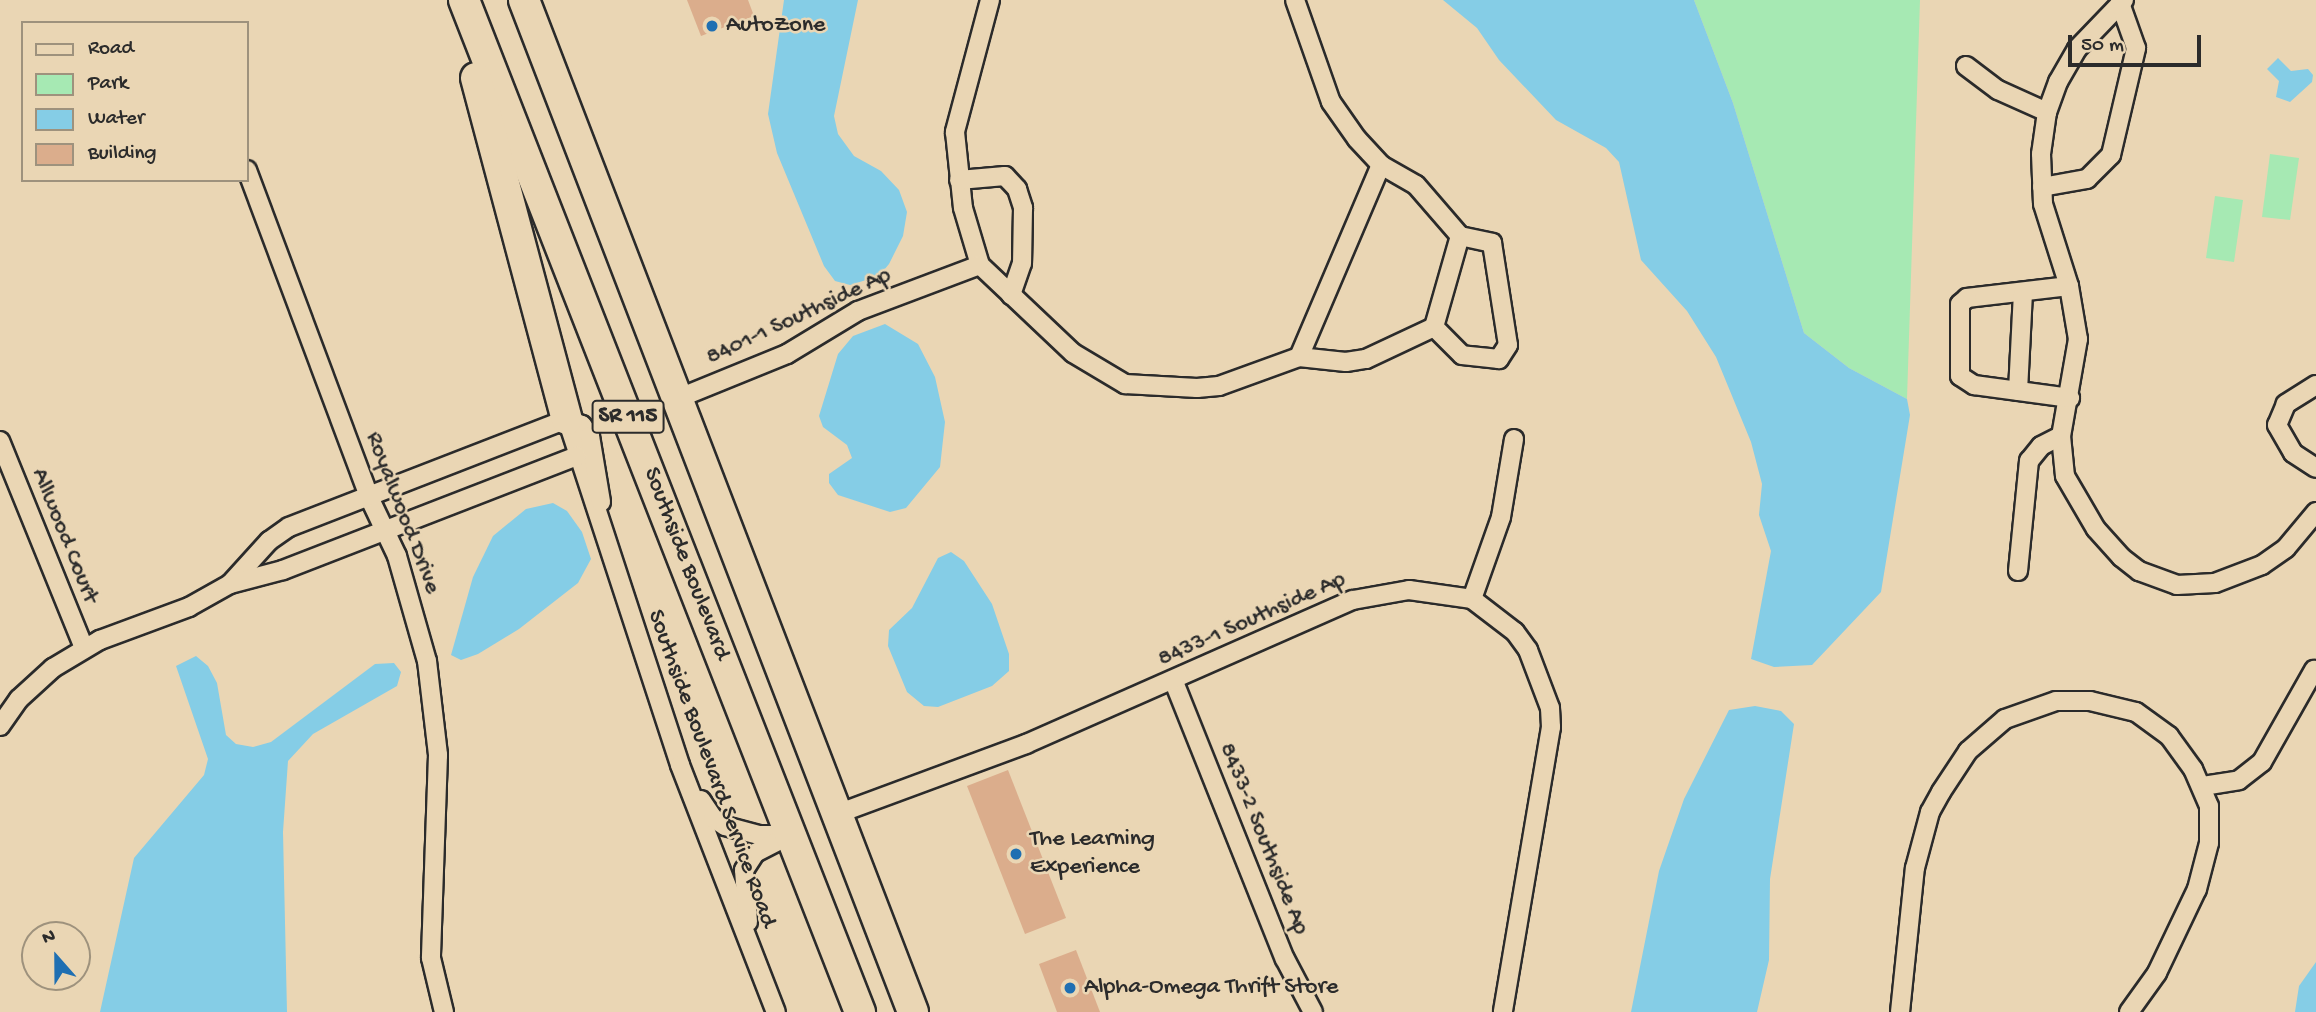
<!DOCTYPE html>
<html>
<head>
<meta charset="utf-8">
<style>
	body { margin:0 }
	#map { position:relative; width:2316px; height:1012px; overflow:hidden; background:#ead6b4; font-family:"Gochi Hand",sans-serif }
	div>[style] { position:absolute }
	.green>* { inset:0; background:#a6e9b3 }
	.water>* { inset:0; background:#85cde6 }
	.building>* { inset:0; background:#dbad8c }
	.roads { filter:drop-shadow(2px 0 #2b2b2b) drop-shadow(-2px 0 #2b2b2b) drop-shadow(0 2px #2b2b2b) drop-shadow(0 -2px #2b2b2b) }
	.minor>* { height:18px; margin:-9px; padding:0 9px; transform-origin:9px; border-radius:9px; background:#ead6b4 }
	.trunk>* { height:30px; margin:-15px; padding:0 15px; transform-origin:15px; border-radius:15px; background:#ead6b4 }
	.dots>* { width:19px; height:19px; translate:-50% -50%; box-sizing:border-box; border:4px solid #ead6b4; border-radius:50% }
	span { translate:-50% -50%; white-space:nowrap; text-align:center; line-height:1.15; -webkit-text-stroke:5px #ead6b4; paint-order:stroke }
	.shield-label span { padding:2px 5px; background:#ead6b4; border:2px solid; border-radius:5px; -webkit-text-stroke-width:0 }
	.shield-label { font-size:23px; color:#2b2b2b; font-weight:700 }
	.poi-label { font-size:24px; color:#2b2b2b }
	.left { translate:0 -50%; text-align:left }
	.street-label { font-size:24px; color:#2b2b2b }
	.legend { position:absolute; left:21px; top:21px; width:228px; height:161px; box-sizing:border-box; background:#ead6b4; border:2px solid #9e927d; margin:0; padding:9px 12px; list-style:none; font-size:21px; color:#2b2b2b }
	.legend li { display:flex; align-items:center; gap:14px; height:35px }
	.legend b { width:35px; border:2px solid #9e927d }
	.north { position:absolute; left:21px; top:921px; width:70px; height:70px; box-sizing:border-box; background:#ead6b4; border:2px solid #9e927d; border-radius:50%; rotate:339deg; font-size:19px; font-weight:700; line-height:28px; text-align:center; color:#2b2b2b }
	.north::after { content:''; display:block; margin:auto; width:24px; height:32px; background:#1f6fb2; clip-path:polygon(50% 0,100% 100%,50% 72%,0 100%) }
	.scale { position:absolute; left:2068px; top:35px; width:133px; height:32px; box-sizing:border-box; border:4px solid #2b2b2b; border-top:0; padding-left:9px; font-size:21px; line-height:24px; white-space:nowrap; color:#2b2b2b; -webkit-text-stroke:5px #ead6b4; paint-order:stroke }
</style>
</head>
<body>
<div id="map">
	<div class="green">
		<div style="clip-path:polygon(1694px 0,1920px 0,1907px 399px,1849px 368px,1804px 333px,1733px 103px)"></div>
		<div style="clip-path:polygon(2270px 154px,2299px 158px,2290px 220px,2262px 217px)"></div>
		<div style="clip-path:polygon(2215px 196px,2243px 200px,2234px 262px,2206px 258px)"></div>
	</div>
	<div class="water">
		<div style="clip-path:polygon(784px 0,858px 0,834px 116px,838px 134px,854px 156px,881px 171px,899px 190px,907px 212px,903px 236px,889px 264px,879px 276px,850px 285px,835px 281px,824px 266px,777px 153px,768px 114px)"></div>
		<div style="clip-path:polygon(1443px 0,1694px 0,1733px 103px,1804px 333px,1849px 368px,1907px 399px,1910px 415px,1881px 592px,1812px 665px,1774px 667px,1751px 659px,1771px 551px,1759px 515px,1762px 484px,1751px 442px,1716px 357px,1687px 311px,1641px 260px,1619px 162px,1606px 148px,1556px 120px,1499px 60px,1477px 28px)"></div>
		<div style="clip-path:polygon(2278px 58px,2291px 71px,2308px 69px,2313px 75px,2312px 82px,2290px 102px,2276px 97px,2279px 81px,2267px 69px)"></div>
		<div style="clip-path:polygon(885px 324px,918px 344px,935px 377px,945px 422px,940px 467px,906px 508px,890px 512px,838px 495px,829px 483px,829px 474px,852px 458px,847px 445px,823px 427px,819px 416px,838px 354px,853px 336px)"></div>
		<div style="clip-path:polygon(553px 503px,567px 511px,582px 532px,591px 559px,578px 583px,519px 629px,478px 654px,461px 660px,451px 655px,473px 577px,493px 536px,526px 509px)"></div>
		<div style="clip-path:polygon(951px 552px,964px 561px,992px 604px,1009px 654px,1009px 671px,992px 686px,938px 707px,924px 706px,907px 692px,888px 646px,889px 630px,912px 608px,938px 558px)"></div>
		<div style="clip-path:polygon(196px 656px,208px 666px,217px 683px,226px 735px,236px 744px,253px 747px,271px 742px,375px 664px,394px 663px,401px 672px,397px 686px,313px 734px,288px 761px,283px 832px,287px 1012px,100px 1012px,134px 858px,204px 775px,208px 759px,176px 666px)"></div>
		<div style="clip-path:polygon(1755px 706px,1781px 711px,1794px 724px,1770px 879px,1769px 960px,1757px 1012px,1631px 1012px,1659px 871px,1684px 799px,1729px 710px)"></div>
		<div style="clip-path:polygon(2316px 962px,2316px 1012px,2295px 1012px,2299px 986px)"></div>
	</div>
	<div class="building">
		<div style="clip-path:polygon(687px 0,748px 0,754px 16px,701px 36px)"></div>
		<div style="clip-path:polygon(1008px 770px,1066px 918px,1025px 934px,967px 786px)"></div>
		<div style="clip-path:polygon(1076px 950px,1100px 1012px,1057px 1012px,1039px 964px)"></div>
	</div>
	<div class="roads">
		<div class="minor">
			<div style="left:990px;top:0;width:137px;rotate:104.9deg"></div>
			<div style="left:955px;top:132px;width:76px;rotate:84deg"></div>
			<div style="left:963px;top:208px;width:59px;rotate:73.4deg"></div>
			<div style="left:980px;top:265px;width:128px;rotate:43.4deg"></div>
			<div style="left:1073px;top:353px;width:61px;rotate:30.8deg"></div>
			<div style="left:1125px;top:384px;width:72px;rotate:3.2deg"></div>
			<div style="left:1197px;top:388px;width:22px;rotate:-5deg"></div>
			<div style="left:1219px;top:386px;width:85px;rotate:-19.9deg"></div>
			<div style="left:1299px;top:357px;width:47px;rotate:6.1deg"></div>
			<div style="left:1346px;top:362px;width:20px;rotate:-9deg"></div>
			<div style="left:1366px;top:359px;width:75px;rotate:-25.2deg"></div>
			<div style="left:1295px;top:0;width:108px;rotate:70.6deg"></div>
			<div style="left:1331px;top:102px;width:45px;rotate:54.9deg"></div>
			<div style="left:1357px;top:139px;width:35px;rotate:47deg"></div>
			<div style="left:1381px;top:165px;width:40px;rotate:29.7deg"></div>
			<div style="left:1416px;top:185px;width:67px;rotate:49.2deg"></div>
			<div style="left:1460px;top:236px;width:33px;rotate:12deg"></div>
			<div style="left:1492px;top:243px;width:103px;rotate:81.1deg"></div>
			<div style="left:1508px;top:345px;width:17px;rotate:123deg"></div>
			<div style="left:1499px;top:359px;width:37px;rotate:-174deg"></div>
			<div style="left:1462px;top:355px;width:40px;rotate:-135deg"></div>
			<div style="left:2124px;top:0;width:68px;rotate:133.8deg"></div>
			<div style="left:2077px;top:49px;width:38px;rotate:120deg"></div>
			<div style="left:2058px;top:82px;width:32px;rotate:110deg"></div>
			<div style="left:2047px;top:112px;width:42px;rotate:98.1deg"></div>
			<div style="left:2041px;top:154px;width:50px;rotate:87.7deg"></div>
			<div style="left:2043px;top:204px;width:86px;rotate:72.4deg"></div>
			<div style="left:2069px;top:286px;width:54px;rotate:80.4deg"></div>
			<div style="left:2078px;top:339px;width:98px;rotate:99.9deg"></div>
			<div style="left:2061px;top:436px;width:40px;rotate:84.3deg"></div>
			<div style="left:2065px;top:476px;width:61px;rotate:59.7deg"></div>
			<div style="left:2096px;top:529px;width:38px;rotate:48deg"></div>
			<div style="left:2121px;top:557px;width:23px;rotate:38deg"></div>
			<div style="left:2139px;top:571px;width:40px;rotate:20.2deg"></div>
			<div style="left:2177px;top:585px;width:38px;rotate:-3deg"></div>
			<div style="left:2215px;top:583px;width:50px;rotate:-21deg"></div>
			<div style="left:2262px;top:565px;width:29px;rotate:-35deg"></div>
			<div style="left:2286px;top:548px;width:47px;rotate:-50.2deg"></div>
			<div style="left:1966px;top:66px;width:40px;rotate:37deg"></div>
			<div style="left:1998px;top:90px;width:54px;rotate:24.2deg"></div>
			<div style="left:247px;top:170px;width:349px;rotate:69.5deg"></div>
			<div style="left:369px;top:497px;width:65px;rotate:64.6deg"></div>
			<div style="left:397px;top:556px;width:109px;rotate:74.1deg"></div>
			<div style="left:427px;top:661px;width:95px;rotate:83.3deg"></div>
			<div style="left:438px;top:755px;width:203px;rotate:92deg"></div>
			<div style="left:431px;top:958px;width:56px;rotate:76.5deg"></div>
			<div style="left:959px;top:180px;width:46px;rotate:-5deg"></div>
			<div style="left:1005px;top:176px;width:18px;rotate:47deg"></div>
			<div style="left:1017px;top:189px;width:20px;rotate:72deg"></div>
			<div style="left:1023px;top:208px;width:55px;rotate:91deg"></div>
			<div style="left:1022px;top:263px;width:34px;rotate:109deg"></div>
			<div style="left:2042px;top:187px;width:46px;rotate:-10.1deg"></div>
			<div style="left:2087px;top:179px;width:34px;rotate:-45deg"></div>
			<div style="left:2111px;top:155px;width:110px;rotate:-76.8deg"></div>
			<div style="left:2136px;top:48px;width:48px;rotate:-109.6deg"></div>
			<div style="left:2069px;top:286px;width:103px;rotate:173.3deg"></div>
			<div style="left:1967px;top:298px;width:9px;rotate:139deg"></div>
			<div style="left:1960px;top:304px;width:72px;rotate:90deg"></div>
			<div style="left:1960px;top:376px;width:17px;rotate:33deg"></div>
			<div style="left:1974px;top:385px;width:97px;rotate:7.7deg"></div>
			<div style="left:1434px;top:327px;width:95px;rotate:-74.1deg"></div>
			<div style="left:1299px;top:357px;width:209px;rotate:-66.9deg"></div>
			<div style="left:2316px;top:385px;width:36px;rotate:148deg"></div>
			<div style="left:2286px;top:404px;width:23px;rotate:113deg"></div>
			<div style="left:2277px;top:425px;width:32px;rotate:60deg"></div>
			<div style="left:2293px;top:453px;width:27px;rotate:33deg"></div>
			<div style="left:2018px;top:391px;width:98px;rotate:-87.1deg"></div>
			<div style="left:679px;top:398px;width:117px;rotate:-22.2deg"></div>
			<div style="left:787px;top:354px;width:83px;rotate:-31.2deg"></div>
			<div style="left:858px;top:311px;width:130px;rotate:-20.7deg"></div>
			<div style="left:567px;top:419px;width:364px;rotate:71.9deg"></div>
			<div style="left:680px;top:765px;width:265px;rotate:68.8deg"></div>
			<div style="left:567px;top:419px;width:16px;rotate:22deg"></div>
			<div style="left:582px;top:425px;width:14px;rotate:54deg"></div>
			<div style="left:590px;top:436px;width:67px;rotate:80.5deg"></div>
			<div style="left:0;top:441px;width:223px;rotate:67.9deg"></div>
			<div style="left:2018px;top:571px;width:111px;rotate:-84.3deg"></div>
			<div style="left:2029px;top:461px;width:19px;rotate:-51deg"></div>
			<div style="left:2041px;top:446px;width:22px;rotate:-27deg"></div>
			<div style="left:230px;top:584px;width:58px;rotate:-47.8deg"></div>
			<div style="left:269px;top:541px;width:24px;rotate:-35deg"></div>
			<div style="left:289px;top:527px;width:298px;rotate:-21.2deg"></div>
			<div style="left:1472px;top:599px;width:87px;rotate:-70.5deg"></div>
			<div style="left:1501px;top:517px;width:79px;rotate:-80.5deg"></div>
			<div style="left:1174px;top:682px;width:298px;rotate:68.2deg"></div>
			<div style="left:1285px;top:959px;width:60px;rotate:62.2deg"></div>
			<div style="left:0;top:726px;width:33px;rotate:-55deg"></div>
			<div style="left:19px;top:699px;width:46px;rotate:-42.4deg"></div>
			<div style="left:53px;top:668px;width:55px;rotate:-30.8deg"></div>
			<div style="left:100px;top:640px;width:95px;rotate:-20.3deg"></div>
			<div style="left:189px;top:607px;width:47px;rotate:-29.3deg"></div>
			<div style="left:230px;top:584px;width:55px;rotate:-14.8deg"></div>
			<div style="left:283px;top:570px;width:315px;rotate:-21.2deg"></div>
			<div style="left:2203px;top:786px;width:36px;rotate:-9deg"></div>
			<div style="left:2239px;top:780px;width:29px;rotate:-38deg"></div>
			<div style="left:2262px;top:762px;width:106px;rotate:-60.5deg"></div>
			<div style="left:701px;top:800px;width:22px;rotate:56deg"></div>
			<div style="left:713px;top:818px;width:14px;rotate:34deg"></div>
			<div style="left:725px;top:826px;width:35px;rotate:15deg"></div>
			<div style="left:759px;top:835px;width:26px"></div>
			<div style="left:837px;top:814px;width:202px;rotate:-20.3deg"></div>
			<div style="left:1026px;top:744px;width:357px;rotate:-23.8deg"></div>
			<div style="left:1353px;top:600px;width:57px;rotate:-10.1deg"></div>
			<div style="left:1409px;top:590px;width:64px;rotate:8.1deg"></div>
			<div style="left:1472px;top:599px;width:54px;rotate:37.5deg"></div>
			<div style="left:1515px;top:632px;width:22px;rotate:54deg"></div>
			<div style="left:1528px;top:650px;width:62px;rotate:69.2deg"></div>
			<div style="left:1550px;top:708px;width:19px;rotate:87deg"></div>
			<div style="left:1551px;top:727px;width:289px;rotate:99.6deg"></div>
			<div style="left:748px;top:922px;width:52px;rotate:-94.4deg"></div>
			<div style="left:744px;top:870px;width:20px;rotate:-57deg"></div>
			<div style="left:755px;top:853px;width:42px;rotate:-27.2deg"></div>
			<div style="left:1900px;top:1012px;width:145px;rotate:-84.1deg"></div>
			<div style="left:1915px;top:868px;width:58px;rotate:-75deg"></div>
			<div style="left:1930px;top:812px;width:23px;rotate:-61deg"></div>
			<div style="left:1941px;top:792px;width:49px;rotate:-56.6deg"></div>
			<div style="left:1968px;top:751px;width:49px;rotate:-40.9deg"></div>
			<div style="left:2005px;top:719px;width:54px;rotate:-19.4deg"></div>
			<div style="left:2056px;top:701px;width:34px"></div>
			<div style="left:2090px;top:701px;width:47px;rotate:13.4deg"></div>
			<div style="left:2136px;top:712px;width:41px;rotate:36deg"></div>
			<div style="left:2169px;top:736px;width:41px;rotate:54deg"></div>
			<div style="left:2193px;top:769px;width:40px;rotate:66.6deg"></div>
			<div style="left:2209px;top:806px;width:37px;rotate:90deg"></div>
			<div style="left:2209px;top:843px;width:48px;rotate:104.6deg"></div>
			<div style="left:2197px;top:889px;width:93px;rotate:115.5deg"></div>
			<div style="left:2157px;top:973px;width:48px;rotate:125.7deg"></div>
		</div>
		<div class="trunk">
			<div style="left:464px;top:0;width:1087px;rotate:68.63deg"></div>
			<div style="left:524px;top:0;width:1084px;rotate:68.97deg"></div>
			<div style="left:476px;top:78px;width:353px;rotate:75.1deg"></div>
		</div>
	</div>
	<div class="dots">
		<div style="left:712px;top:26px;background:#1f6fb2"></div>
		<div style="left:1016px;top:854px;background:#1f6fb2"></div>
		<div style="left:1070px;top:988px;background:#1f6fb2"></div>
	</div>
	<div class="shield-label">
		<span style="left:628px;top:417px">SR 115</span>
	</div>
	<div class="poi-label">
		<span class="left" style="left:726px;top:26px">AutoZone</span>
		<span class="left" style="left:1030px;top:854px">The Learning<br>Experience</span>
		<span class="left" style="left:1084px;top:988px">Alpha-Omega Thrift Store</span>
	</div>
	<div class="street-label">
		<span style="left:799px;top:317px;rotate:-25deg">8401-1 Southside Ap</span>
		<span style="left:402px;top:513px;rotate:69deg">Royalwood Drive</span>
		<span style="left:64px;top:536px;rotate:68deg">Allwood Court</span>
		<span style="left:686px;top:564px;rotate:69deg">Southside Boulevard</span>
		<span style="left:1252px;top:620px;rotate:-24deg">8433-1 Southside Ap</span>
		<span style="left:711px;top:769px;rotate:70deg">Southside Boulevard Service Road</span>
		<span style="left:1263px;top:839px;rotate:68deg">8433-2 Southside Ap</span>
	</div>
	<ul class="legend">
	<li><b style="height:9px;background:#ead6b4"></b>Road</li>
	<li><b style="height:19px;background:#a6e9b3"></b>Park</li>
	<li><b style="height:19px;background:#85cde6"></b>Water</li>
	<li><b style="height:19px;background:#dbad8c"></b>Building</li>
	</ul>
	<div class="north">N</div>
	<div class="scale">50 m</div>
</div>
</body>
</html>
